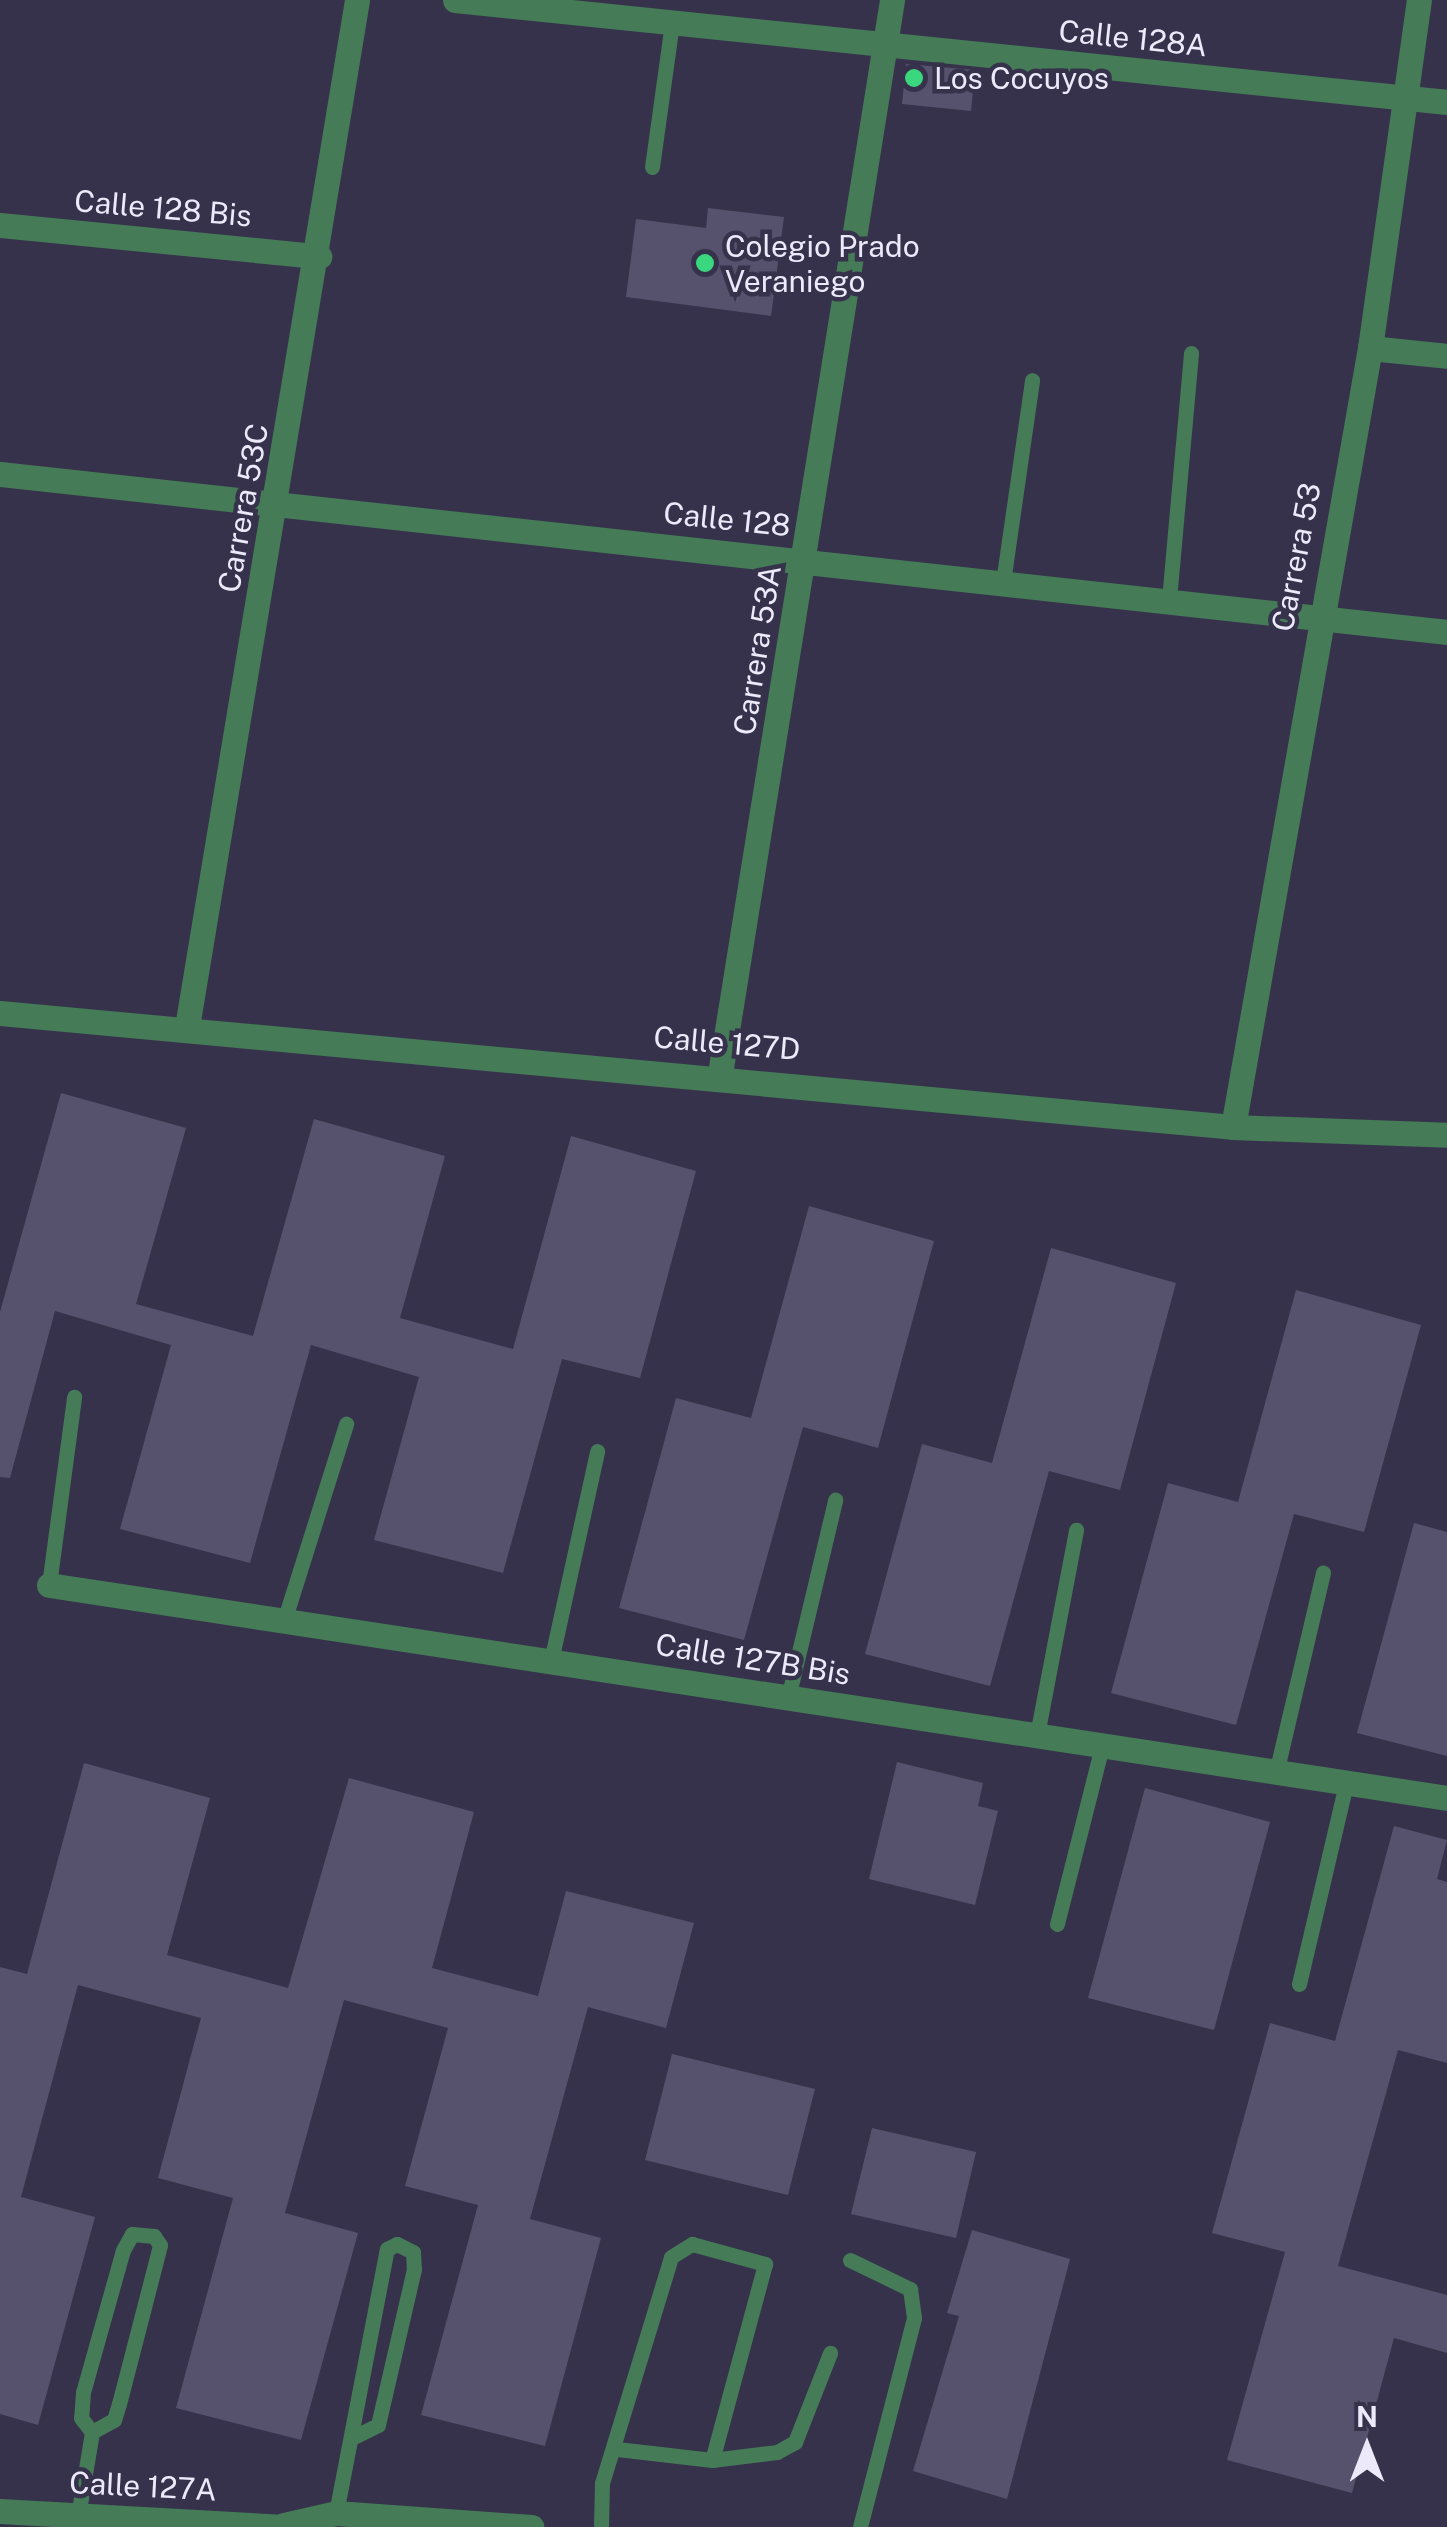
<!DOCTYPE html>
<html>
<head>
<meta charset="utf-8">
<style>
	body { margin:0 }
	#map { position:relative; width:1447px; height:2527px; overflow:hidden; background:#36324b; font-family:"Public Sans",sans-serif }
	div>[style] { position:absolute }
	.building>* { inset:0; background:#56526d }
	.lane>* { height:15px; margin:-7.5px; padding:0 7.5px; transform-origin:7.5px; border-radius:7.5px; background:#457b57 }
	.street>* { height:25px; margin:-12.5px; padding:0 12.5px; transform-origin:12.5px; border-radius:12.5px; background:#457b57 }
	.dots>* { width:28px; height:28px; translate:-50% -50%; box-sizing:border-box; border:5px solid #36324b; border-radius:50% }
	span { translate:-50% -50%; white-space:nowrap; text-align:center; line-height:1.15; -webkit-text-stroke:9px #36324b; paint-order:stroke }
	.street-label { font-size:30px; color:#eceafa }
	.poi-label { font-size:30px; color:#eceafa }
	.left { translate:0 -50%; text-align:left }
	.north { position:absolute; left:1317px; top:2397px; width:100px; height:100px; -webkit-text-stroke:8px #36324b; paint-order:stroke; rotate:0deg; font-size:28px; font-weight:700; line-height:40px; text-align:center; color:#eceafa }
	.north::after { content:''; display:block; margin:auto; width:35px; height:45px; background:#eceafa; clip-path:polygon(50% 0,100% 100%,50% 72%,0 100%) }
</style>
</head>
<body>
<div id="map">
	<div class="building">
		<div style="clip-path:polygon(906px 64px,975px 70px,971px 111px,902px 104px)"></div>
		<div style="clip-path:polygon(708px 208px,784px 217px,771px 316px,626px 297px,636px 219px,706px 228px)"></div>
		<div style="clip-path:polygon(61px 1093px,186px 1128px,136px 1304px,253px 1336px,314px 1119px,445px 1156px,400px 1318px,513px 1349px,571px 1136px,696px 1171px,640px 1378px,562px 1359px,503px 1573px,374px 1540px,419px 1377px,311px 1345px,250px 1563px,120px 1529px,171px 1345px,55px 1311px,10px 1478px,0 1477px,0 1312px)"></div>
		<div style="clip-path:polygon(809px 1206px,934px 1241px,878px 1448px,803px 1427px,744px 1640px,619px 1608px,676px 1398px,751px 1418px)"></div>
		<div style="clip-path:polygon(1051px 1248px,1176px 1283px,1120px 1490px,1049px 1471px,990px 1686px,865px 1654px,922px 1444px,992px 1463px)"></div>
		<div style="clip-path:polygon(1296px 1290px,1421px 1325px,1364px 1532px,1294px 1514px,1236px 1725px,1111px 1693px,1168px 1483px,1238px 1502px)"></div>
		<div style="clip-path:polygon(1414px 1523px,1447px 1532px,1447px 1756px,1357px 1733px)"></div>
		<div style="clip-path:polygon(897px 1762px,983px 1783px,978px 1806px,998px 1811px,975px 1905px,869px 1879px)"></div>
		<div style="clip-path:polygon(84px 1763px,210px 1798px,167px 1955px,288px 1988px,349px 1778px,474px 1812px,432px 1968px,538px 1996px,566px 1891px,694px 1923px,666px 2028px,588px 2007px,530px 2219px,601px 2238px,545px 2446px,421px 2415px,478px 2205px,405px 2186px,448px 2028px,344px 2000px,285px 2213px,358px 2233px,301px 2440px,176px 2408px,233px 2198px,158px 2178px,201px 2018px,78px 1985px,21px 2197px,95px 2217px,38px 2425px,0 2414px,0 1967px,27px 1974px)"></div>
		<div style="clip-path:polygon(1145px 1788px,1270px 1822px,1214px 2030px,1088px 1998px)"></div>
		<div style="clip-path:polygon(1394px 1826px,1447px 1840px,1437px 1879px,1447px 1882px,1447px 2063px,1398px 2050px,1338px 2266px,1447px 2295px,1447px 2353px,1394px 2338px,1352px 2493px,1227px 2460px,1285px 2252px,1212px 2233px,1270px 2023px,1335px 2041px)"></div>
		<div style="clip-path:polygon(672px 2054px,815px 2089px,788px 2195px,645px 2160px)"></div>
		<div style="clip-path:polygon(872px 2128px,976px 2152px,956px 2238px,851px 2214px)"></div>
		<div style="clip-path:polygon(972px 2230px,1070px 2259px,1007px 2499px,913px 2471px,959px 2316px,947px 2313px)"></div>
	</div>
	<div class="lane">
		<div style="left:652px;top:167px;width:145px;rotate:-82.1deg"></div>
		<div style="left:1003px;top:582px;width:204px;rotate:-81.8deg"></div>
		<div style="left:1169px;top:600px;width:248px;rotate:-84.9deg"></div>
		<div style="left:49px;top:1585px;width:190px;rotate:-82.4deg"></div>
		<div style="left:284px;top:1621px;width:207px;rotate:-72.5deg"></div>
		<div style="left:551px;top:1661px;width:215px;rotate:-77.6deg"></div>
		<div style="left:788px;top:1698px;width:204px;rotate:-76.6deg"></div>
		<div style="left:1037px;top:1735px;width:209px;rotate:-79.2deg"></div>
		<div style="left:1276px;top:1773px;width:206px;rotate:-76.8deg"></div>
		<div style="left:1057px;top:1924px;width:184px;rotate:-75.8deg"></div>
		<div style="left:1299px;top:1984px;width:206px;rotate:-76.8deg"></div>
		<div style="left:850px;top:2260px;width:67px;rotate:25.8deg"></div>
		<div style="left:910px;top:2289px;width:29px;rotate:82deg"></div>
		<div style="left:914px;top:2318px;width:216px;rotate:104.5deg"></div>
		<div style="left:617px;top:2449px;width:96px;rotate:6.6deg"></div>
		<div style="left:712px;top:2460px;width:65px;rotate:-7deg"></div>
		<div style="left:777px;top:2452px;width:21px;rotate:-29deg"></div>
		<div style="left:795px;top:2442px;width:96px;rotate:-68.5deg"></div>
		<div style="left:336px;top:2513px;width:269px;rotate:-79.1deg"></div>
		<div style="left:387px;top:2249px;width:11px;rotate:-27deg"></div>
		<div style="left:397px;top:2244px;width:18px;rotate:27deg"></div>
		<div style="left:413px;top:2252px;width:17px;rotate:87deg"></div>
		<div style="left:414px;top:2269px;width:160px;rotate:103deg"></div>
		<div style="left:378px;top:2425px;width:30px;rotate:154deg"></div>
		<div style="left:78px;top:2516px;width:85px;rotate:-80.5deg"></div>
		<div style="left:92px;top:2432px;width:25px;rotate:-29deg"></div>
		<div style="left:114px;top:2420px;width:17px;rotate:-73deg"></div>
		<div style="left:119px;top:2404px;width:164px;rotate:-75.5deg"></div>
		<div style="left:160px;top:2245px;width:11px;rotate:-124deg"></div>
		<div style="left:154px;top:2236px;width:22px;rotate:-175deg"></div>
		<div style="left:132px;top:2234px;width:18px;rotate:119deg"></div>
		<div style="left:123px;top:2250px;width:148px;rotate:105.7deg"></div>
		<div style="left:83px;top:2392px;width:26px;rotate:94deg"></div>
		<div style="left:81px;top:2418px;width:18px;rotate:52deg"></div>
		<div style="left:601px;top:2527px;width:44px;rotate:-88.7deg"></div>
		<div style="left:602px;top:2483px;width:236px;rotate:-73deg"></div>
		<div style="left:671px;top:2257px;width:25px;rotate:-32deg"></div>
		<div style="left:692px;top:2244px;width:76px;rotate:15.3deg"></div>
		<div style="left:765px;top:2264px;width:203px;rotate:105.1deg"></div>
	</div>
	<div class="street">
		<div style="left:455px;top:0;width:997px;rotate:5.87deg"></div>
		<div style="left:0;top:225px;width:321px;rotate:5.6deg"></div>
		<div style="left:1370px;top:348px;width:77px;rotate:5.9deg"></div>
		<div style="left:0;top:474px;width:1456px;rotate:6.23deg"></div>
		<div style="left:0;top:1013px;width:1238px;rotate:5.28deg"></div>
		<div style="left:1233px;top:1127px;width:214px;rotate:2.1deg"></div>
		<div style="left:187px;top:1027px;width:1041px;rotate:-80.6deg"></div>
		<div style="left:720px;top:1074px;width:1088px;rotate:-80.9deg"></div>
		<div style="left:1233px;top:1127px;width:791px;rotate:-80.03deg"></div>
		<div style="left:1370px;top:348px;width:351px;rotate:-82deg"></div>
		<div style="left:49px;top:1585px;width:1414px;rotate:8.66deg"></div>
		<div style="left:0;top:2511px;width:290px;rotate:3.2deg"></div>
		<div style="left:284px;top:2525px;width:53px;rotate:-13deg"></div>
		<div style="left:336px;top:2513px;width:196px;rotate:4.1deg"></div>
	</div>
	<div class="dots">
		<div style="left:914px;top:78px;background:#3ad77f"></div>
		<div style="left:705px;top:263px;background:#3ad77f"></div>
	</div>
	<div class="street-label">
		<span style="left:1133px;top:38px;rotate:6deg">Calle 128A</span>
		<span style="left:163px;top:208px;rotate:5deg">Calle 128 Bis</span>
		<span style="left:243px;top:508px;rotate:-80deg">Carrera 53C</span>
		<span style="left:727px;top:519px;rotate:6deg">Calle 128</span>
		<span style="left:1296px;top:557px;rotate:-79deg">Carrera 53</span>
		<span style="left:757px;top:650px;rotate:-81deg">Carrera 53A</span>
		<span style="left:727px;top:1043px;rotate:5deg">Calle 127D</span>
		<span style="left:753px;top:1659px;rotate:9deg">Calle 127B Bis</span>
		<span style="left:143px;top:2486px;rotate:3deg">Calle 127A</span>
	</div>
	<div class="poi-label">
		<span class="left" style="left:934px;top:78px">Los Cocuyos</span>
		<span class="left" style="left:725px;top:263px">Colegio Prado<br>Veraniego</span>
	</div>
	<div class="north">N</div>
</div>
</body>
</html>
